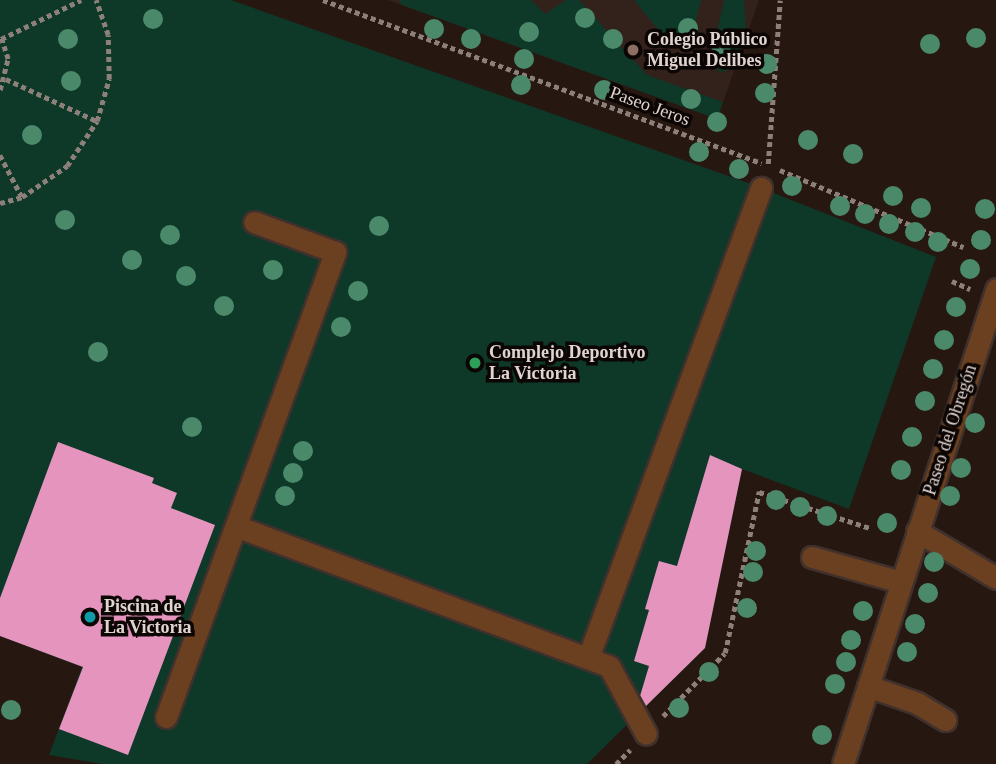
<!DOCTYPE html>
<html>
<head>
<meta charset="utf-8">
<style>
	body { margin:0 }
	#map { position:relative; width:996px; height:764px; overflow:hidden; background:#271711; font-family:"Times New Roman",serif }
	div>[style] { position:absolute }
	.education>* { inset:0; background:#33221c }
	.green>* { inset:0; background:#0e3828 }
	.building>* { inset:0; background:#e494bd }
	.path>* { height:4.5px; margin-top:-2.25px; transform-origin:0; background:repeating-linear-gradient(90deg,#8d7f7a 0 5px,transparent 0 8.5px) }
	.roads { filter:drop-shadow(2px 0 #41312c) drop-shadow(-2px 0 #41312c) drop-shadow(0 2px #41312c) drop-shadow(0 -2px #41312c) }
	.minor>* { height:21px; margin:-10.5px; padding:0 10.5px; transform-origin:10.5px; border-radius:10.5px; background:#6b4020 }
	.trees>* { width:20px; height:20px; margin:-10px; border-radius:50%; background:#4a8a6b }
	.dots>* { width:19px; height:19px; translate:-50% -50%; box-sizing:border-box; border:4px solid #0b0503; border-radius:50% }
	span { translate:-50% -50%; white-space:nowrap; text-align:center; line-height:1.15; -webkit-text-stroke:7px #0b0503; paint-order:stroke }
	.poi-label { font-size:18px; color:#e0d4d0; font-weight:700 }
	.left { translate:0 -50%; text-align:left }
	.street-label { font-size:18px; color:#e0d4d0 }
</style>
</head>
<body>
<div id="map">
	<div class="education">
		<div style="clip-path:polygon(388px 0,759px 0,717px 119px)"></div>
	</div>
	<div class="green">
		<div style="clip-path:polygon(0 0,231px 0,748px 183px,936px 257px,849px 509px,742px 469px,705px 648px,587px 764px,102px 764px,49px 755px,82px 667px,0 636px)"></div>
		<div style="clip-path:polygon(399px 0,531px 0,545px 14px,566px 0,579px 0,647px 75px,723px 102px,717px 119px,402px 5px)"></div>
		<div style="clip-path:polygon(634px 0,701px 0,691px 39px,680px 43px,662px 34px)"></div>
		<div style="clip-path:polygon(724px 0,744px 0,746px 31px,733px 69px,720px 72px,710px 64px)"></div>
	</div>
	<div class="building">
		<div style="clip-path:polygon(58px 442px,154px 478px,152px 483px,177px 493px,171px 508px,215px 525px,128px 755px,59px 729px,83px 667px,0 636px,0 598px)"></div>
		<div style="clip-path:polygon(710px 455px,742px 469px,705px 648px,646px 706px,640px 696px,649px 666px,634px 661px,649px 610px,645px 609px,659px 561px,677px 566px)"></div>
	</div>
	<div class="path">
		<div style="left:323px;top:0;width:468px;rotate:20.4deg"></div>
		<div style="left:1px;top:39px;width:89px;rotate:-26deg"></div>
		<div style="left:6px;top:79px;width:100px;rotate:24.8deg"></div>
		<div style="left:0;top:90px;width:32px;rotate:-76deg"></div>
		<div style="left:8px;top:59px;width:22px;rotate:-108deg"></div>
		<div style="left:0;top:155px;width:47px;rotate:62.4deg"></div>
		<div style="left:768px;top:164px;width:164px;rotate:-85.8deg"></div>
		<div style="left:780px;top:170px;width:199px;rotate:22.8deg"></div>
		<div style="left:0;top:203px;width:23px;rotate:-15deg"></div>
		<div style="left:22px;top:197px;width:55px;rotate:-34.6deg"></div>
		<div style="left:67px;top:166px;width:54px;rotate:-56.3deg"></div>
		<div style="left:97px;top:121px;width:44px;rotate:-74.1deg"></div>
		<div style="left:109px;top:79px;width:44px;rotate:-91.3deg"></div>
		<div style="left:108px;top:35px;width:37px;rotate:-109deg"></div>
		<div style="left:952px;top:281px;width:20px;rotate:24deg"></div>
		<div style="left:663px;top:716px;width:88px;rotate:-45.5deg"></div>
		<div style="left:725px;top:653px;width:165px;rotate:-78.1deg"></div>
		<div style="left:759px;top:492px;width:117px;rotate:18deg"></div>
		<div style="left:616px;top:764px;width:20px;rotate:-45deg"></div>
	</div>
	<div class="roads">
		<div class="minor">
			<div style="left:236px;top:526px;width:398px;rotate:20.6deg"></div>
			<div style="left:609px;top:666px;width:77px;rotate:61.4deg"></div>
			<div style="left:917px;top:531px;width:92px;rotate:30.7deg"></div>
			<div style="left:812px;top:557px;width:92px;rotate:15.7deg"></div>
			<div style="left:588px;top:658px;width:501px;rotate:-69.79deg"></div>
			<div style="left:868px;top:686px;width:52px;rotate:19.1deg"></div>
			<div style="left:917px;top:703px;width:33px;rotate:31deg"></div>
			<div style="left:166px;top:717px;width:495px;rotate:-70deg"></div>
			<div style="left:335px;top:252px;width:86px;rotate:-159.7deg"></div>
			<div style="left:843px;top:764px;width:499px;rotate:-72.1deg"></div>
		</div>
	</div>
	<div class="trees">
		<div style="left:585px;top:18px"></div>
		<div style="left:153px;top:19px"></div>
		<div style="left:688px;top:28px"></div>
		<div style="left:434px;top:29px"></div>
		<div style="left:529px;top:32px"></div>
		<div style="left:976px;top:38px"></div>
		<div style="left:68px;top:39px"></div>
		<div style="left:471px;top:39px"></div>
		<div style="left:613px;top:39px"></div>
		<div style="left:930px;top:44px"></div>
		<div style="left:721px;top:52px"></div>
		<div style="left:524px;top:59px"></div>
		<div style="left:767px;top:64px"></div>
		<div style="left:71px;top:81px"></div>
		<div style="left:521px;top:85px"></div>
		<div style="left:604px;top:90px"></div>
		<div style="left:765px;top:93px"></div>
		<div style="left:691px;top:99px"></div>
		<div style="left:717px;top:122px"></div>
		<div style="left:32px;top:135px"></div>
		<div style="left:808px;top:140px"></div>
		<div style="left:699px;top:152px"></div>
		<div style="left:853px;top:154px"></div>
		<div style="left:739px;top:169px"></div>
		<div style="left:792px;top:186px"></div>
		<div style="left:893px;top:196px"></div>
		<div style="left:840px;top:206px"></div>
		<div style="left:921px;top:208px"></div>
		<div style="left:985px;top:209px"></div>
		<div style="left:865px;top:214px"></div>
		<div style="left:65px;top:220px"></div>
		<div style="left:889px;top:224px"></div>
		<div style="left:379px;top:226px"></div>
		<div style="left:915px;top:232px"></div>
		<div style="left:170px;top:235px"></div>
		<div style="left:981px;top:240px"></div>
		<div style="left:938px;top:242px"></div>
		<div style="left:132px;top:260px"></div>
		<div style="left:970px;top:269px"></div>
		<div style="left:273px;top:270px"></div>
		<div style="left:186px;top:276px"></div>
		<div style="left:358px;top:291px"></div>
		<div style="left:224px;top:306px"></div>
		<div style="left:956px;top:307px"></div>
		<div style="left:341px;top:327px"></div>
		<div style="left:944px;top:340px"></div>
		<div style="left:98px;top:352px"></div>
		<div style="left:933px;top:369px"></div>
		<div style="left:925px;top:401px"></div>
		<div style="left:975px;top:423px"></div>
		<div style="left:192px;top:427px"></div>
		<div style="left:912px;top:437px"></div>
		<div style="left:303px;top:451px"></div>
		<div style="left:961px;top:468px"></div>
		<div style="left:901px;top:470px"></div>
		<div style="left:293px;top:473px"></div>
		<div style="left:285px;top:496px"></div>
		<div style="left:950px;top:496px"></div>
		<div style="left:776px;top:500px"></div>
		<div style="left:800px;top:507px"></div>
		<div style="left:827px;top:516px"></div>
		<div style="left:887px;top:523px"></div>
		<div style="left:756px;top:551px"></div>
		<div style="left:934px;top:562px"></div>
		<div style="left:753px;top:572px"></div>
		<div style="left:928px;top:593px"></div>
		<div style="left:747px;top:608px"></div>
		<div style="left:863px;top:611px"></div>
		<div style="left:915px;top:624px"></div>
		<div style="left:851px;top:640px"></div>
		<div style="left:907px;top:652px"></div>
		<div style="left:846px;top:662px"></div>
		<div style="left:709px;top:672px"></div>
		<div style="left:835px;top:684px"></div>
		<div style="left:679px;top:708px"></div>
		<div style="left:11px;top:710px"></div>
		<div style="left:822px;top:735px"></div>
	</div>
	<div class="dots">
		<div style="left:633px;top:50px;background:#8d6e63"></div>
		<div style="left:475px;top:363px;background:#2e9e5b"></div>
		<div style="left:90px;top:617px;background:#0f9aa8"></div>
	</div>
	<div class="poi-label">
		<span class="left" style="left:647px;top:50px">Colegio Público<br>Miguel Delibes</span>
		<span class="left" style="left:489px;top:363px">Complejo Deportivo<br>La Victoria</span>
		<span class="left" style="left:104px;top:617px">Piscina de<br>La Victoria</span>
	</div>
	<div class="street-label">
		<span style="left:650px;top:106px;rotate:20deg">Paseo Jeros</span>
		<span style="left:950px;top:430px;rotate:-72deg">Paseo del Obregón</span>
	</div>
</div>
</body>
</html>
